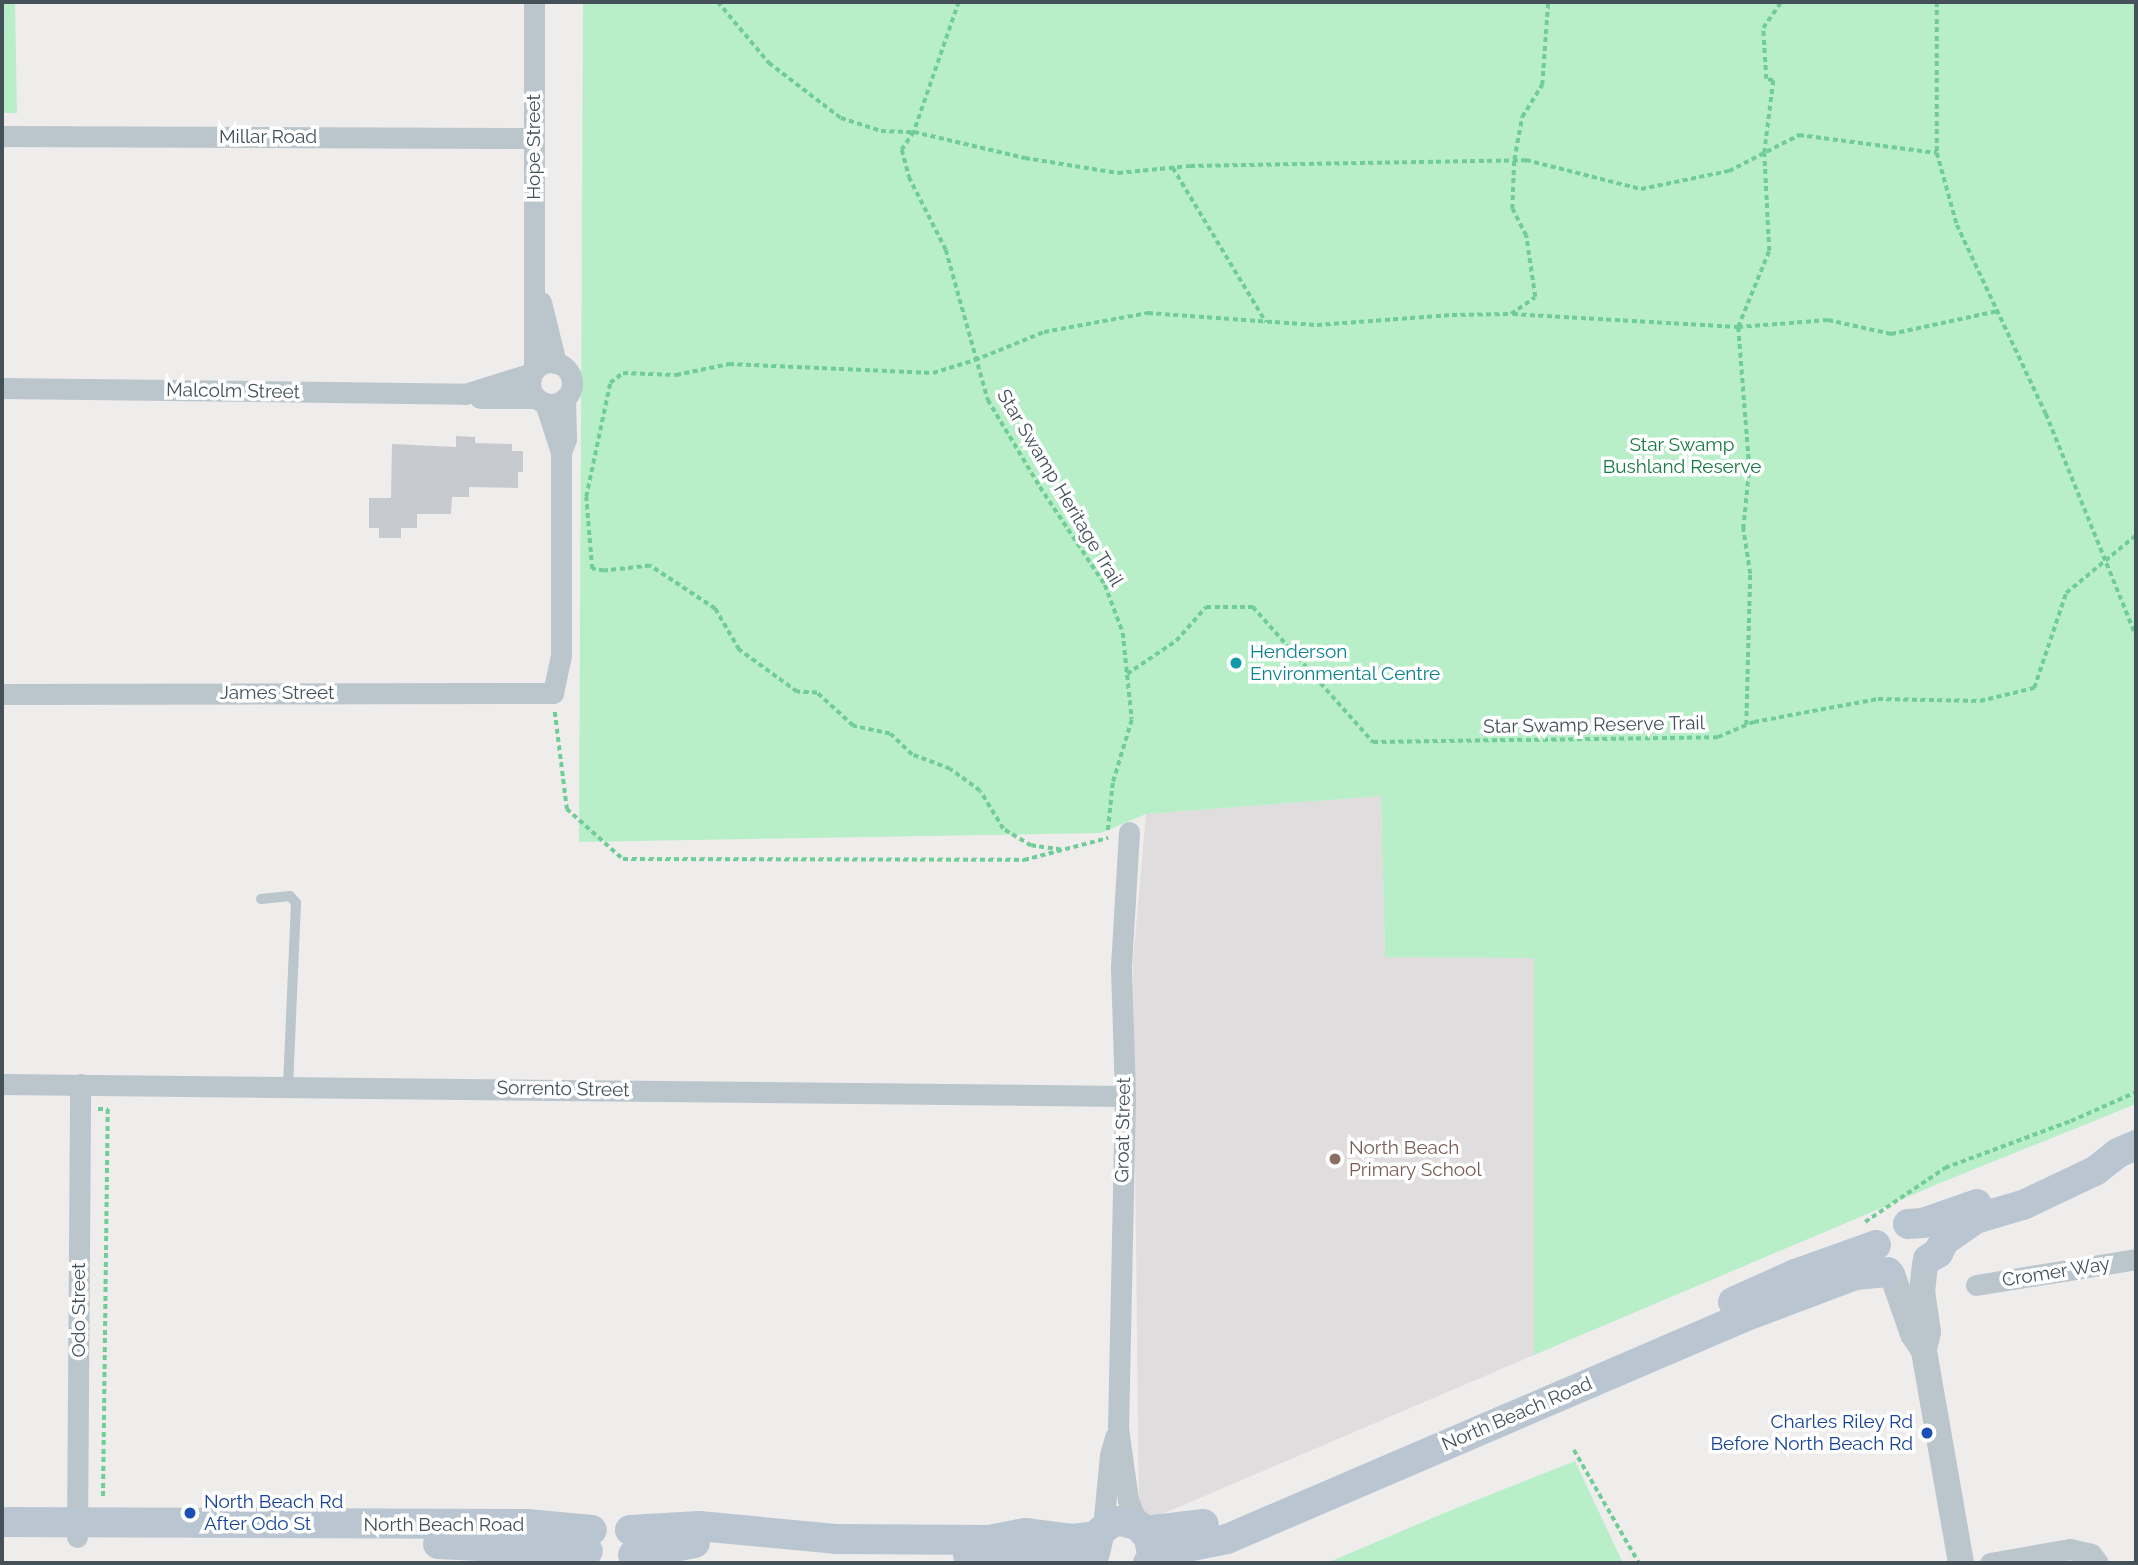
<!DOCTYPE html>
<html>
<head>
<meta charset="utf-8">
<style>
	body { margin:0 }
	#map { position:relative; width:2138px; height:1565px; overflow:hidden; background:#efecec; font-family:Raleway,sans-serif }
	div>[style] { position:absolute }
	.education>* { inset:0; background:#e0ddde }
	.green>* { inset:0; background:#b8efc9 }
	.building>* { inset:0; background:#c6cacf }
	.path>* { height:3.5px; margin-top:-1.75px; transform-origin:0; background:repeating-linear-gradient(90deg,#70cd97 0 5px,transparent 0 8.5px) }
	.service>* { height:10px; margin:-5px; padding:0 5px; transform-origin:5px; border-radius:5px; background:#bac5cc }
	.minor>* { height:21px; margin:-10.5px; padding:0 10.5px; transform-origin:10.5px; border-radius:10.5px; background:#bac5cc }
	.minor>.ring { margin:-10.5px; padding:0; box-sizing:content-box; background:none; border:21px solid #bac5cc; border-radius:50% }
	.tertiary>* { height:26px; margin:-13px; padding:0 13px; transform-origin:13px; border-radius:13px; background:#bac5cc }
	.secondary>* { height:30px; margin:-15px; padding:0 15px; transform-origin:15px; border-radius:15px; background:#b9c6d1 }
	.dots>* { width:19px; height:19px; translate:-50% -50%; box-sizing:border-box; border:4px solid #fff; border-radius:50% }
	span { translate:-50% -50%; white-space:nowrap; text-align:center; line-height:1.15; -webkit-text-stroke:7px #fff; paint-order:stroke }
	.street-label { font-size:19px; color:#445159 }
	.park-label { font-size:19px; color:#157b40 }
	.culture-label { font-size:19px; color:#0d838f }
	.left { translate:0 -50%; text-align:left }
	.education-label { font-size:19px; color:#785e54 }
	.transit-label { font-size:19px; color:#164399 }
	.right { translate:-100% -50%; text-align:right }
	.frame { position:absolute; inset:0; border:4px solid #445159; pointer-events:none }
</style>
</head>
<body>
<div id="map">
	<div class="education">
		<div style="clip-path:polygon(1381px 796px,1385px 957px,1534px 958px,1534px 1355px,1160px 1515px,1139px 1519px,1133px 962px,1146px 814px)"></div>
	</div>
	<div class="green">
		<div style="clip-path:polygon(2px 2px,15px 2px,17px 113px,2px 113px)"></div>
		<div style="clip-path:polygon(583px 2px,2136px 2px,2136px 1104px,1945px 1181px,1534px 1355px,1534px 958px,1385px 957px,1381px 796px,1146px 814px,1101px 833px,579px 842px)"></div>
		<div style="clip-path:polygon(1575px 1461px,1623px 1563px,1327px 1563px,1444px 1513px)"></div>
	</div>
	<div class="building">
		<div style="clip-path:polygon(456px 436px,475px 437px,475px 443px,512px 444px,512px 451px,523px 451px,523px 472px,518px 472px,518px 488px,469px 487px,469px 497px,452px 497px,451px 514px,417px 514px,417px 528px,401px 528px,401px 538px,379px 538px,379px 528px,369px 528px,369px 498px,391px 498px,392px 444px,456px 447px)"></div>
	</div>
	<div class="path">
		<div style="left:718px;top:2px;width:80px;rotate:50.1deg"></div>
		<div style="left:769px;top:63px;width:91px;rotate:37.4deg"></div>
		<div style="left:841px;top:118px;width:42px;rotate:18deg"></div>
		<div style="left:881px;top:131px;width:33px;rotate:2deg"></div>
		<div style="left:914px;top:132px;width:114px;rotate:13.2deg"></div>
		<div style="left:1025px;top:158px;width:94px;rotate:9.2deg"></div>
		<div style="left:1118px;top:173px;width:72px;rotate:-5.6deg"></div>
		<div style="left:1190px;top:166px;width:336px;rotate:-1deg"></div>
		<div style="left:1526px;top:160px;width:119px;rotate:14.2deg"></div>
		<div style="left:1641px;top:189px;width:90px;rotate:-11.6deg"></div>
		<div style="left:1729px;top:171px;width:79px;rotate:-27.2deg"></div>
		<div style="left:1799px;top:135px;width:139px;rotate:7.4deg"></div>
		<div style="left:959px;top:2px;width:138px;rotate:109.1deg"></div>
		<div style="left:914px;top:132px;width:22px;rotate:124deg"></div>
		<div style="left:902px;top:150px;width:28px;rotate:75deg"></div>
		<div style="left:909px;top:177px;width:82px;rotate:63.1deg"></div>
		<div style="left:946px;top:250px;width:156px;rotate:74.4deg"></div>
		<div style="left:988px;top:400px;width:101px;rotate:59.1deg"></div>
		<div style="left:1040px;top:487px;width:118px;rotate:56.4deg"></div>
		<div style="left:1105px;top:585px;width:51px;rotate:69.4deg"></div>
		<div style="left:1123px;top:633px;width:87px;rotate:84.1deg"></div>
		<div style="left:1132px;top:720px;width:66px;rotate:106.8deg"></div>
		<div style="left:1113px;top:783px;width:48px;rotate:95.9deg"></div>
		<div style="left:1937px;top:2px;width:151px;rotate:90deg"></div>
		<div style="left:1937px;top:153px;width:75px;rotate:74.5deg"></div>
		<div style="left:1957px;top:225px;width:209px;rotate:64.8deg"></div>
		<div style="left:2046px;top:414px;width:240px;rotate:67.9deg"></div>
		<div style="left:1173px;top:168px;width:180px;rotate:58.9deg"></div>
		<div style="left:1513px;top:314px;width:225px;rotate:3.3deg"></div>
		<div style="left:1738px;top:327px;width:82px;rotate:-67.8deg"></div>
		<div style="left:1769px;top:251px;width:98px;rotate:-92.9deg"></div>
		<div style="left:1764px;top:153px;width:73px;rotate:-82.9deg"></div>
		<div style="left:1773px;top:81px;width:7px;rotate:-164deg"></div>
		<div style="left:1766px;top:79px;width:51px;rotate:-93.4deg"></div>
		<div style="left:1763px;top:28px;width:32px;rotate:-55deg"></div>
		<div style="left:1127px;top:674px;width:59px;rotate:-34deg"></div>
		<div style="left:1176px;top:641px;width:45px;rotate:-48.6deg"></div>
		<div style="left:1206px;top:607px;width:47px"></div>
		<div style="left:1253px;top:607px;width:181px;rotate:48.4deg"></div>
		<div style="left:1373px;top:742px;width:345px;rotate:-0.8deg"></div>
		<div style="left:1718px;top:737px;width:39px;rotate:-23deg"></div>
		<div style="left:1754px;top:722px;width:126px;rotate:-10.5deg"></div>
		<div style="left:1878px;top:699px;width:102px;rotate:1.1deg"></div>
		<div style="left:1980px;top:701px;width:56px;rotate:-13.5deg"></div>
		<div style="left:2034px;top:688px;width:100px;rotate:-71.4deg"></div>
		<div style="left:2066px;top:593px;width:91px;rotate:-39.6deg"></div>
		<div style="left:555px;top:712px;width:98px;rotate:82.9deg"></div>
		<div style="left:567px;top:809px;width:75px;rotate:41.8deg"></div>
		<div style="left:623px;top:859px;width:401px;rotate:0.1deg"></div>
		<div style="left:1024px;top:860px;width:87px;rotate:-14.7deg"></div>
		<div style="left:1746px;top:725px;width:151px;rotate:-88.5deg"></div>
		<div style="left:1750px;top:574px;width:46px;rotate:-98.8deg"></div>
		<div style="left:1743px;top:529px;width:61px;rotate:-84.4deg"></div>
		<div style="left:1749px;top:468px;width:141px;rotate:-94.5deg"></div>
		<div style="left:1738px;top:327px;width:90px;rotate:-4.4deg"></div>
		<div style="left:1828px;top:320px;width:65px;rotate:12.5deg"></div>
		<div style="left:1891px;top:334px;width:108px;rotate:-12.2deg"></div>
		<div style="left:1061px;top:850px;width:30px;rotate:-172deg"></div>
		<div style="left:1031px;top:846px;width:33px;rotate:-149deg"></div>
		<div style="left:1003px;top:829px;width:44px;rotate:-121.2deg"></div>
		<div style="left:980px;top:791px;width:37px;rotate:-144deg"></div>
		<div style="left:950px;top:769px;width:40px;rotate:-159.8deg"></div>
		<div style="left:912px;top:755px;width:30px;rotate:-136deg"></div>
		<div style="left:890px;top:734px;width:38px;rotate:-168deg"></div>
		<div style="left:853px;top:726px;width:49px;rotate:-137.5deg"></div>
		<div style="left:817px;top:693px;width:20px;rotate:-177deg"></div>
		<div style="left:797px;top:692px;width:72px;rotate:-144.1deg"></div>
		<div style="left:739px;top:650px;width:48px;rotate:-120.3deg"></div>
		<div style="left:715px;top:609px;width:78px;rotate:-146.5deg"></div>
		<div style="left:650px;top:566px;width:46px;rotate:173.8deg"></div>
		<div style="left:604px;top:571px;width:12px;rotate:-171deg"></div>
		<div style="left:592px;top:569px;width:72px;rotate:-94.8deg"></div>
		<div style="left:586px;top:497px;width:116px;rotate:-78.1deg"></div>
		<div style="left:610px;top:383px;width:16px;rotate:-38deg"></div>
		<div style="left:623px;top:373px;width:53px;rotate:2.2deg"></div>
		<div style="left:676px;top:375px;width:54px;rotate:-11.7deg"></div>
		<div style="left:729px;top:364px;width:204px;rotate:2.5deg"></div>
		<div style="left:933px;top:373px;width:44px;rotate:-17.2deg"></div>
		<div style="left:975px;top:360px;width:74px;rotate:-22.1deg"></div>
		<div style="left:1044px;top:332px;width:106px;rotate:-10.4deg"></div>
		<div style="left:1148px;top:313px;width:169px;rotate:4.1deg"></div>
		<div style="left:1317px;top:325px;width:135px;rotate:-4.2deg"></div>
		<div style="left:1452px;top:315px;width:59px;rotate:-1deg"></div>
		<div style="left:1511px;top:314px;width:29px;rotate:-35deg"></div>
		<div style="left:1535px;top:297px;width:62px;rotate:-98.4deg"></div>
		<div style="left:1526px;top:236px;width:30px;rotate:-117deg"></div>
		<div style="left:1512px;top:209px;width:49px;rotate:-87.7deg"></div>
		<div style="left:1514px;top:160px;width:44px;rotate:-79.5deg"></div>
		<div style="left:1522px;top:117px;width:38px;rotate:-58deg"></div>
		<div style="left:1542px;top:85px;width:83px;rotate:-85.9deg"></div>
		<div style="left:98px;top:1109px;width:10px"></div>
		<div style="left:108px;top:1109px;width:391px;rotate:90.7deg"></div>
		<div style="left:1865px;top:1222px;width:97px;rotate:-34deg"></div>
		<div style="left:1945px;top:1168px;width:134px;rotate:-20.5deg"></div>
		<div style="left:2071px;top:1121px;width:71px;rotate:-24deg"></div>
		<div style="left:1574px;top:1450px;width:130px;rotate:60.1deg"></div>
	</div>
	<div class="service">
		<div style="left:261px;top:899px;width:29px;rotate:-6deg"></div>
		<div style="left:290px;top:896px;width:9px;rotate:49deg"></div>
		<div style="left:296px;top:903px;width:183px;rotate:92.5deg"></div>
	</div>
	<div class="minor">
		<div style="left:534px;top:2px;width:368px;rotate:90deg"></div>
		<div style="left:2px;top:136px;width:532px;rotate:0.22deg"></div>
		<div style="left:541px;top:302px;width:63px;rotate:76.2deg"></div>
		<div class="ring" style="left:530px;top:362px;width:21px;height:21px"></div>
		<div style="left:2px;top:388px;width:463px;rotate:0.7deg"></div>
		<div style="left:465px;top:394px;width:70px;rotate:-17.4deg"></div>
		<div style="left:480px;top:398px;width:56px"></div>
		<div style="left:545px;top:403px;width:52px;rotate:71.9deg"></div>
		<div style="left:2px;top:694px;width:551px;rotate:-0.1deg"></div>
		<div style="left:553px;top:693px;width:38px;rotate:-78deg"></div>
		<div style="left:561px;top:656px;width:204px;rotate:-90deg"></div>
		<div style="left:561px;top:452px;width:14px;rotate:-69deg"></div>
		<div style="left:566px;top:439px;width:41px;rotate:-91.4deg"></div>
		<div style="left:1129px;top:832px;width:135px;rotate:93.4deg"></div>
		<div style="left:1121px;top:967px;width:129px;rotate:88.2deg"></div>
		<div style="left:1125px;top:1096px;width:332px;rotate:91.2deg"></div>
		<div style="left:1118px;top:1428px;width:73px;rotate:82.1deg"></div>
		<div style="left:1128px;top:1500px;width:27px;rotate:68deg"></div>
		<div style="left:2px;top:1084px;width:1123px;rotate:0.61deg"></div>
		<div style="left:1976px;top:1285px;width:162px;rotate:-9.2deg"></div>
		<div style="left:1103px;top:1528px;width:73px;rotate:-84.5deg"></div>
		<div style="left:1110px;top:1455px;width:19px;rotate:-74deg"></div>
		<div style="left:77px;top:1537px;width:453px;rotate:-89.6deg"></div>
		<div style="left:1990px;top:1563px;width:81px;rotate:-9.9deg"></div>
		<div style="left:2070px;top:1549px;width:22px;rotate:13deg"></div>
		<div style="left:2091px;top:1554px;width:11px;rotate:52deg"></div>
	</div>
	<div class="tertiary">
		<div style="left:1925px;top:1264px;width:27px;rotate:96deg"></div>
		<div style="left:1922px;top:1291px;width:41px;rotate:81.7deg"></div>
		<div style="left:1928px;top:1332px;width:13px;rotate:103deg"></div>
		<div style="left:1892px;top:1274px;width:64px;rotate:70.7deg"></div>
		<div style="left:1913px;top:1334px;width:20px;rotate:57deg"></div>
		<div style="left:1924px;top:1351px;width:215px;rotate:80.1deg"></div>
	</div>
	<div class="secondary">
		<div style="left:1908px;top:1224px;width:15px;rotate:-4deg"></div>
		<div style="left:1923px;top:1223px;width:57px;rotate:-19.4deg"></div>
		<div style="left:1928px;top:1259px;width:12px;rotate:-31deg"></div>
		<div style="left:1938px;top:1253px;width:13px;rotate:-63deg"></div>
		<div style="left:1944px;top:1241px;width:38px;rotate:-35deg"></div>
		<div style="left:1975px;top:1219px;width:50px;rotate:-16.3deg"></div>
		<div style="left:2023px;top:1205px;width:80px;rotate:-25.3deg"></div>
		<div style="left:2095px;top:1171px;width:29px;rotate:-38deg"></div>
		<div style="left:2118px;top:1153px;width:20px;rotate:-24deg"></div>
		<div style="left:1733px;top:1302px;width:68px;rotate:-24.3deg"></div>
		<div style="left:1795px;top:1274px;width:86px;rotate:-19.7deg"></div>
		<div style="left:2px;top:1522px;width:525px;rotate:0.22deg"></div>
		<div style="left:527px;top:1524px;width:65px;rotate:5.3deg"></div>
		<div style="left:630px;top:1530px;width:69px;rotate:-3.3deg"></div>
		<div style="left:699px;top:1526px;width:139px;rotate:5.4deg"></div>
		<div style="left:837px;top:1539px;width:152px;rotate:0.4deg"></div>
		<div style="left:989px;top:1540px;width:37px;rotate:-11deg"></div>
		<div style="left:1025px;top:1533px;width:47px;rotate:7.3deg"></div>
		<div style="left:1072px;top:1539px;width:26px;rotate:-7deg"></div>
		<div style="left:1145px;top:1531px;width:59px;rotate:-6.8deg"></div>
		<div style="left:438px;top:1544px;width:150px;rotate:2.7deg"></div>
		<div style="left:1095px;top:1553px;width:22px;rotate:-77deg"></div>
		<div style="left:1100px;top:1532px;width:14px;rotate:-39deg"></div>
		<div style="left:1111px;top:1523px;width:9px;rotate:-13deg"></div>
		<div style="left:1120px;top:1521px;width:18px;rotate:13deg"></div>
		<div style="left:1138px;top:1525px;width:17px;rotate:50deg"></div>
		<div style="left:1149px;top:1538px;width:11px;rotate:80deg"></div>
		<div style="left:633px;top:1555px;width:63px;rotate:-11deg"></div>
		<div style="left:968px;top:1556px;width:64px;rotate:0.9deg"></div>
		<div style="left:1032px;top:1557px;width:50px;rotate:6.8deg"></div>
		<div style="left:1148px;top:1563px;width:32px;rotate:-26deg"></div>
		<div style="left:1177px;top:1549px;width:51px;rotate:-11.3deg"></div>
		<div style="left:1227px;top:1539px;width:563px;rotate:-23.24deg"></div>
		<div style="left:1744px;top:1317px;width:119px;rotate:-20.7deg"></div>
		<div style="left:1855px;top:1275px;width:33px;rotate:-5deg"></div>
	</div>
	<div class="dots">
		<div style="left:1236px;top:663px;background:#0f9aa8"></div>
		<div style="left:1335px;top:1159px;background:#8d6e63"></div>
		<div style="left:1927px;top:1433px;background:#1a4fb4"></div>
		<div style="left:190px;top:1513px;background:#1a4fb4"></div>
	</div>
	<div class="street-label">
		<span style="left:268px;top:137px">Millar Road</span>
		<span style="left:534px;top:147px;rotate:-90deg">Hope Street</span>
		<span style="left:233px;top:391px;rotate:1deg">Malcolm Street</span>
		<span style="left:1060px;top:488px;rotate:59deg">Star Swamp Heritage Trail</span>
		<span style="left:277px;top:693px">James Street</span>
		<span style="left:1594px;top:725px;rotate:-1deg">Star Swamp Reserve Trail</span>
		<span style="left:563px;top:1089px;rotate:1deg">Sorrento Street</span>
		<span style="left:1123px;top:1130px;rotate:-89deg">Groat Street</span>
		<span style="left:2056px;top:1272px;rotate:-9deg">Cromer Way</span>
		<span style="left:79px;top:1310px;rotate:-90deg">Odo Street</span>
		<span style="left:1517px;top:1414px;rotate:-23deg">North Beach Road</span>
		<span style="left:444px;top:1525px">North Beach Road</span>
	</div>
	<div class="park-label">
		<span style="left:1682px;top:456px">Star Swamp<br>Bushland Reserve</span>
	</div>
	<div class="culture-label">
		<span class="left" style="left:1250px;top:663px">Henderson<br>Environmental Centre</span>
	</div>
	<div class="education-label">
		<span class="left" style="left:1349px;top:1159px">North Beach<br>Primary School</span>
	</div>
	<div class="transit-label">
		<span class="right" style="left:1913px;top:1433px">Charles Riley Rd<br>Before North Beach Rd</span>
		<span class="left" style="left:204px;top:1513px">North Beach Rd<br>After Odo St</span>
	</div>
	<div class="frame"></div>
</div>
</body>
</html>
